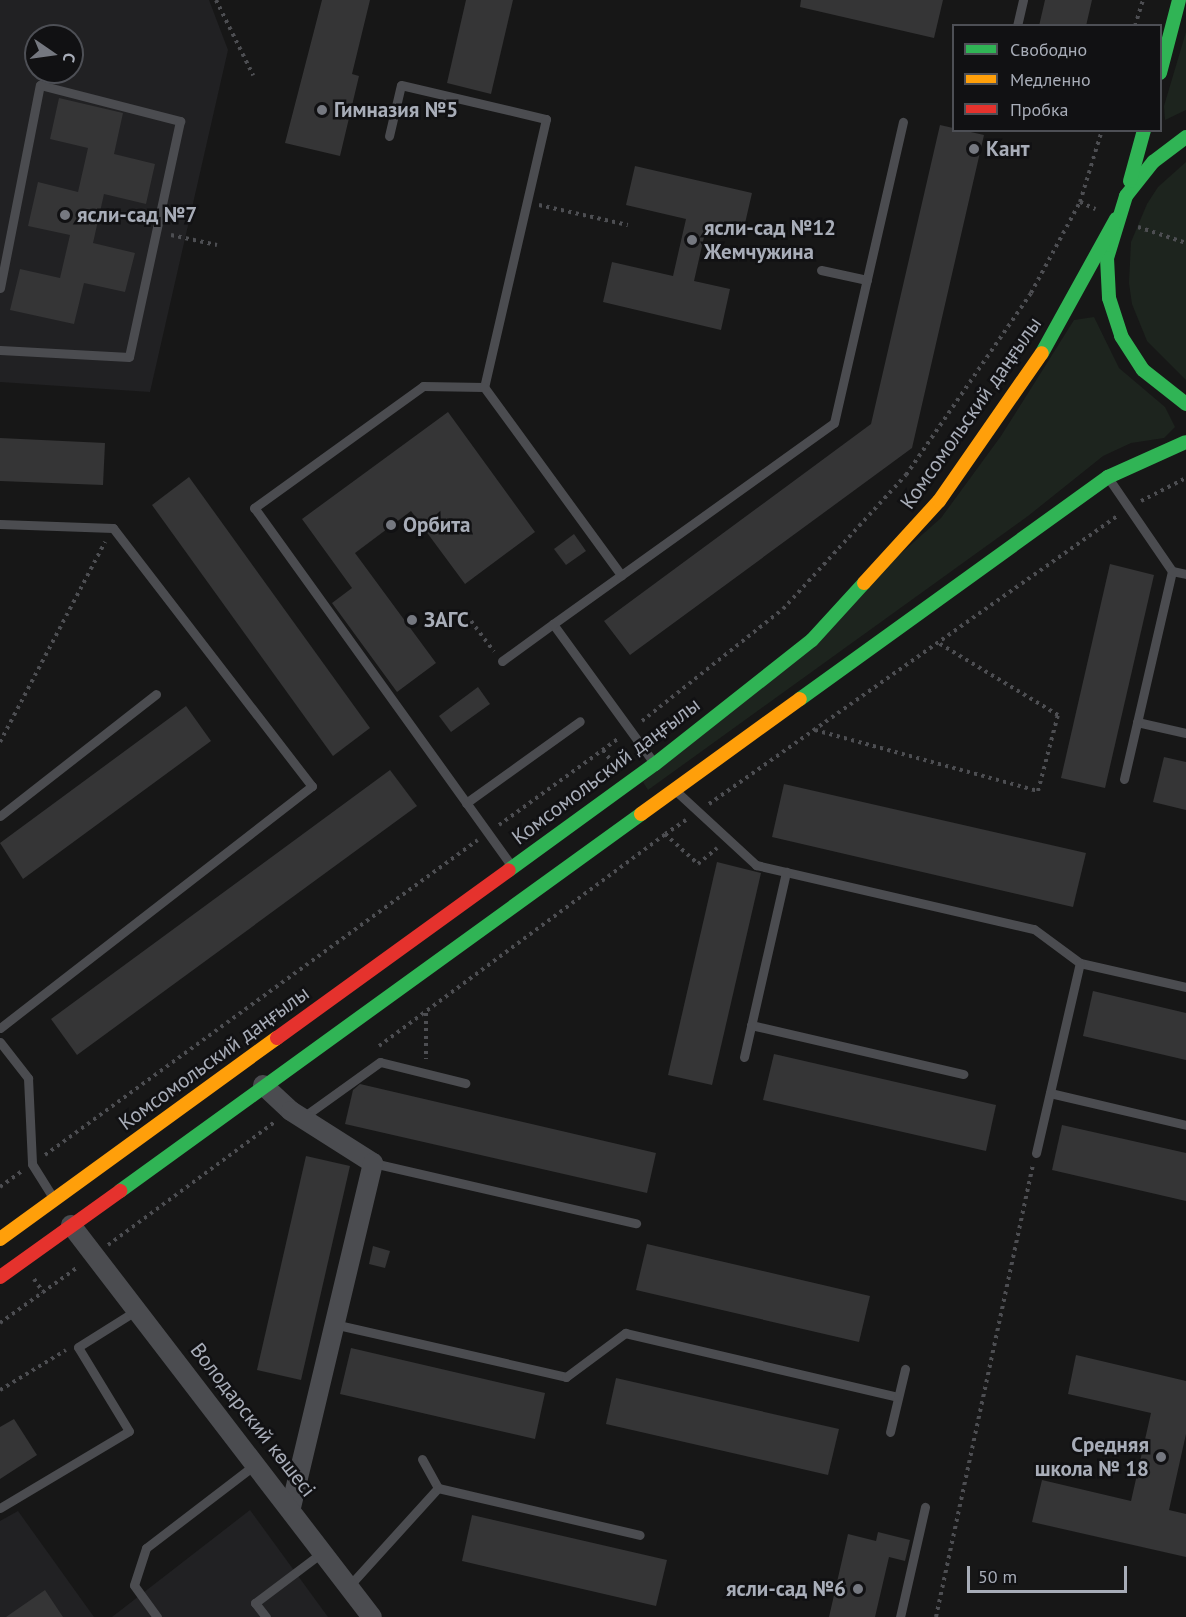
<!DOCTYPE html>
<html>
<head>
<meta charset="utf-8">
<style>
  body { margin:0 }
  #map { position:relative; width:1186px; height:1617px; overflow:hidden; background:#171717; font-family:"PT Sans",sans-serif }
  div>[style] { position:absolute }
  [style*='--x'] { left:calc(var(--x)*1px); top:calc(var(--y)*1px); width:calc(var(--w)*1px); rotate:calc(var(--a)*1deg) }
  .built>* { inset:0; background:#212123 }
  .green>* { inset:0; background:#1d241e }
  .building>* { inset:0; background:#353536 }
  .path>* { height:4px; margin-top:-2px; transform-origin:0; background:repeating-linear-gradient(90deg,#4d4e52 0 3px,transparent 0 7.5px) }
  .lane>* { height:9px; margin:-4.5px; padding:0 4.5px; transform-origin:4.5px; border-radius:4.5px; background:#4b4c50 }
  .street>* { height:20px; margin:-10px; padding:0 10px; transform-origin:10px; border-radius:10px; background:#4b4c50 }
  .fast>* { height:14px; margin:-7px; padding:0 7px; transform-origin:7px; border-radius:7px; background:#30b455 }
  .slow>* { height:14px; margin:-7px; padding:0 7px; transform-origin:7px; border-radius:7px; background:#ff9f0a }
  .jam>* { height:14px; margin:-7px; padding:0 7px; transform-origin:7px; border-radius:7px; background:#e5322d }
  .dots>* { width:16px; height:16px; translate:-50% -50%; box-sizing:border-box; border:3px solid #111113; border-radius:50% }
  span { translate:-50% -50%; white-space:nowrap; text-align:center; line-height:1.15; -webkit-text-stroke:5px #111113; paint-order:stroke }
  .poi-label { font-size:21px; color:#a8adb8; font-weight:700 }
  .left { translate:0 -50%; text-align:left }
  .right { translate:-100% -50%; text-align:right }
  .street-label { font-size:21px; color:#a8adb8 }
  .legend { position:absolute; left:952px; top:24px; width:210px; height:108px; box-sizing:border-box; background:#111113; border:2px solid #4d4f55; margin:0; padding:8px 10px; list-style:none; font-size:18px; color:#a8adb8 }
  .legend li { display:flex; align-items:center; gap:12px; height:30px }
  .legend b { width:30px; border:2px solid #4d4f55 }
  .north { position:absolute; left:24px; top:24px; width:60px; height:60px; box-sizing:border-box; background:#111113; border:2px solid #4d4f55; border-radius:50%; rotate:103deg; font-size:16px; font-weight:700; line-height:24px; text-align:center; color:#a8adb8 }
  .north::after { content:''; display:block; margin:auto; width:21px; height:27px; background:#757880; clip-path:polygon(50% 0,100% 100%,50% 72%,0 100%) }
  .scale { position:absolute; left:967px; top:1566px; width:160px; height:27px; box-sizing:border-box; border:3px solid #a8adb8; border-top:0; padding-left:8px; font-size:18px; line-height:21px; white-space:nowrap; color:#a8adb8; -webkit-text-stroke:4px #111113; paint-order:stroke }
</style>
</head>
<body>
<div id="map">
  <div class="built">
    <i style="clip-path:polygon(evenodd,0 0,209px 0,228px 50px,150px 392px,0 382px,0 0,36px 36px,72px 36px,72px 72px,36px 72px,36px 36px)"></i>
    <i style="clip-path:polygon(250px 1510px,328px 1617px,112px 1617px)"></i>
    <i style="clip-path:polygon(18px 1511px,94px 1617px,0 1617px,0 1521px)"></i>
  </div>
  <div class="green">
    <i style="clip-path:polygon(1186px 32px,1186px 110px,1165px 120px,1164px 106px)"></i>
    <i style="clip-path:polygon(1186px 162px,1186px 380px,1147px 341px,1132px 304px,1129px 283px,1131px 242px,1147px 204px,1158px 187px)"></i>
    <i style="clip-path:polygon(1094px 317px,1119px 368px,1165px 407px,1175px 427px,1164px 438px,1131px 443px,1103px 456px,1028px 516px,648px 790px,643px 782px,941px 518px,1001px 436px,1074px 320px)"></i>
  </div>
  <div class="building">
    <i style="clip-path:polygon(322px 0,370px 0,352px 74px,359px 76px,340px 156px,285px 143px)"></i>
    <i style="clip-path:polygon(466px 0,513px 0,491px 94px,447px 83px)"></i>
    <i style="clip-path:polygon(801px 0,943px 0,934px 38px,800px 7px)"></i>
    <i style="clip-path:polygon(1045px 0,1092px 0,1086px 26px,1039px 26px)"></i>
    <i style="clip-path:polygon(59px 98px,123px 113px,114px 154px,155px 164px,146px 204px,104px 194px,93px 243px,135px 253px,125px 292px,84px 283px,74px 324px,10px 310px,20px 269px,60px 278px,70px 235px,28px 226px,38px 182px,78px 192px,88px 148px,50px 139px)"></i>
    <i style="clip-path:polygon(940px 125px,984px 135px,912px 448px,630px 655px,604px 621px,871px 424px)"></i>
    <i style="clip-path:polygon(635px 166px,752px 193px,743px 232px,707px 224px,694px 281px,730px 289px,721px 330px,603px 302px,612px 262px,673px 276px,686px 219px,626px 205px)"></i>
    <i style="clip-path:polygon(448px 412px,535px 532px,465px 584px,411px 511px,355px 553px,436px 663px,397px 692px,332px 603px,352px 588px,302px 519px)"></i>
    <i style="clip-path:polygon(0 438px,105px 443px,103px 485px,0 481px)"></i>
    <i style="clip-path:polygon(189px 477px,370px 728px,333px 756px,152px 505px)"></i>
    <i style="clip-path:polygon(574px 534px,586px 551px,566px 565px,554px 549px)"></i>
    <i style="clip-path:polygon(1110px 564px,1154px 575px,1105px 788px,1061px 778px)"></i>
    <i style="clip-path:polygon(478px 687px,490px 704px,451px 732px,439px 716px)"></i>
    <i style="clip-path:polygon(186px 706px,211px 741px,23px 879px,0 843px)"></i>
    <i style="clip-path:polygon(1164px 757px,1186px 762px,1186px 810px,1153px 802px)"></i>
    <i style="clip-path:polygon(390px 770px,417px 806px,77px 1055px,51px 1019px)"></i>
    <i style="clip-path:polygon(784px 784px,1086px 853px,1073px 907px,772px 837px)"></i>
    <i style="clip-path:polygon(717px 862px,761px 873px,712px 1085px,668px 1075px)"></i>
    <i style="clip-path:polygon(1093px 991px,1186px 1013px,1186px 1060px,1083px 1036px)"></i>
    <i style="clip-path:polygon(774px 1054px,996px 1105px,986px 1151px,763px 1100px)"></i>
    <i style="clip-path:polygon(360px 1084px,656px 1153px,647px 1193px,345px 1124px,353px 1090px)"></i>
    <i style="clip-path:polygon(1062px 1125px,1186px 1153px,1186px 1201px,1052px 1170px)"></i>
    <i style="clip-path:polygon(306px 1156px,350px 1166px,301px 1380px,257px 1370px)"></i>
    <i style="clip-path:polygon(647px 1244px,870px 1296px,859px 1342px,636px 1290px)"></i>
    <i style="clip-path:polygon(373px 1246px,390px 1251px,385px 1268px,369px 1264px)"></i>
    <i style="clip-path:polygon(351px 1348px,545px 1393px,535px 1439px,340px 1394px)"></i>
    <i style="clip-path:polygon(1076px 1355px,1186px 1381px,1186px 1434px,1169px 1510px,1186px 1514px,1186px 1557px,1032px 1522px,1042px 1480px,1131px 1501px,1151px 1413px,1068px 1394px)"></i>
    <i style="clip-path:polygon(616px 1378px,839px 1429px,828px 1475px,606px 1424px)"></i>
    <i style="clip-path:polygon(14px 1419px,37px 1455px,0 1479px,0 1427px)"></i>
    <i style="clip-path:polygon(472px 1515px,667px 1560px,656px 1606px,462px 1561px)"></i>
    <i style="clip-path:polygon(878px 1532px,910px 1540px,905px 1561px,889px 1557px,875px 1617px,829px 1617px,848px 1534px,876px 1541px)"></i>
    <i style="clip-path:polygon(45px 1590px,63px 1617px,6px 1617px)"></i>
  </div>
  <div class="path">
    <i style="--x:216;--y:0;--w:84;--a:63.7"></i>
    <i style="--x:1135;--y:26;--w:27;--a:-73"></i>
    <i style="--x:1080;--y:202;--w:17;--a:25"></i>
    <i style="--x:539;--y:205;--w:91;--a:12.7"></i>
    <i style="--x:1138;--y:227;--w:51;--a:18.4"></i>
    <i style="--x:171;--y:235;--w:47;--a:12.3"></i>
    <i style="--x:1141;--y:501;--w:51;--a:-27.1"></i>
    <i style="--x:471;--y:621;--w:38;--a:53"></i>
    <i style="--x:642;--y:721;--w:180;--a:-38.5"></i>
    <i style="--x:783;--y:609;--w:182;--a:-47.5"></i>
    <i style="--x:906;--y:475;--w:221;--a:-55.5"></i>
    <i style="--x:1031;--y:293;--w:103;--a:-61.7"></i>
    <i style="--x:1080;--y:202;--w:75;--a:-73"></i>
    <i style="--x:815;--y:730;--w:231;--a:15.3"></i>
    <i style="--x:1038;--y:791;--w:79;--a:-75.3"></i>
    <i style="--x:1058;--y:715;--w:141;--a:-148.9"></i>
    <i style="--x:0;--y:742;--w:226;--a:-62.3"></i>
    <i style="--x:603;--y:750;--w:20;--a:53"></i>
    <i style="--x:709;--y:804;--w:499;--a:-35.2"></i>
    <i style="--x:686;--y:820;--w:25;--a:146"></i>
    <i style="--x:665;--y:834;--w:45;--a:42.3"></i>
    <i style="--x:698;--y:864;--w:25;--a:-40"></i>
    <i style="--x:499;--y:825;--w:148;--a:-35.9"></i>
    <i style="--x:426;--y:1013;--w:46;--a:90"></i>
    <i style="--x:379;--y:1046;--w:356;--a:-36.5"></i>
    <i style="--x:45;--y:1155;--w:535;--a:-36.04"></i>
    <i style="--x:0;--y:1187;--w:27;--a:-36"></i>
    <i style="--x:108;--y:1245;--w:209;--a:-36.4"></i>
    <i style="--x:34;--y:1279;--w:16;--a:55"></i>
    <i style="--x:0;--y:1323;--w:96;--a:-35.7"></i>
    <i style="--x:0;--y:1390;--w:77;--a:-31.2"></i>
    <i style="--x:936;--y:1617;--w:462;--a:-77.9"></i>
  </div>
  <div class="lane">
    <i style="--x:1017;--y:26;--w:27;--a:-77"></i>
    <i style="--x:389;--y:136;--w:52;--a:-76.8"></i>
    <i style="--x:401;--y:85;--w:149;--a:13.2"></i>
    <i style="--x:546;--y:119;--w:275;--a:103"></i>
    <i style="--x:821;--y:270;--w:47;--a:12.3"></i>
    <i style="--x:0;--y:288;--w:207;--a:-78.9"></i>
    <i style="--x:40;--y:85;--w:145;--a:14.4"></i>
    <i style="--x:180;--y:121;--w:241;--a:102.2"></i>
    <i style="--x:129;--y:357;--w:129;--a:-176.9"></i>
    <i style="--x:1109;--y:479;--w:112;--a:55.6"></i>
    <i style="--x:0;--y:524;--w:113;--a:2"></i>
    <i style="--x:113;--y:528;--w:326;--a:52.4"></i>
    <i style="--x:312;--y:786;--w:395;--a:142.2"></i>
    <i style="--x:502;--y:661;--w:63;--a:-36"></i>
    <i style="--x:1137;--y:722;--w:50;--a:12.7"></i>
    <i style="--x:654;--y:763;--w:172;--a:-126"></i>
    <i style="--x:553;--y:624;--w:345;--a:-35.6"></i>
    <i style="--x:834;--y:423;--w:309;--a:-77.1"></i>
    <i style="--x:1124;--y:779;--w:213;--a:-77"></i>
    <i style="--x:1172;--y:571;--w:14;--a:12"></i>
    <i style="--x:677;--y:792;--w:108;--a:42.7"></i>
    <i style="--x:756;--y:865;--w:285;--a:13"></i>
    <i style="--x:1034;--y:929;--w:57;--a:36.5"></i>
    <i style="--x:1080;--y:963;--w:109;--a:12.8"></i>
    <i style="--x:466;--y:803;--w:140;--a:-35.7"></i>
    <i style="--x:0;--y:816;--w:198;--a:-38"></i>
    <i style="--x:511;--y:865;--w:440;--a:-125.7"></i>
    <i style="--x:254;--y:508;--w:208;--a:-35.8"></i>
    <i style="--x:423;--y:386;--w:61;--a:0.9"></i>
    <i style="--x:484;--y:387;--w:233;--a:53.9"></i>
    <i style="--x:751;--y:1025;--w:218;--a:13"></i>
    <i style="--x:0;--y:1042;--w:46;--a:52.1"></i>
    <i style="--x:28;--y:1078;--w:86;--a:87.3"></i>
    <i style="--x:32;--y:1164;--w:40;--a:58"></i>
    <i style="--x:744;--y:1057;--w:190;--a:-77.2"></i>
    <i style="--x:1050;--y:1093;--w:140;--a:13.2"></i>
    <i style="--x:302;--y:1118;--w:96;--a:-35.7"></i>
    <i style="--x:380;--y:1062;--w:88;--a:13.9"></i>
    <i style="--x:1036;--y:1153;--w:195;--a:-77"></i>
    <i style="--x:373;--y:1163;--w:270;--a:12.9"></i>
    <i style="--x:338;--y:1325;--w:234;--a:12.8"></i>
    <i style="--x:566;--y:1377;--w:74;--a:-36.7"></i>
    <i style="--x:625;--y:1333;--w:280;--a:13.2"></i>
    <i style="--x:890;--y:1432;--w:65;--a:-76.6"></i>
    <i style="--x:422;--y:1459;--w:33;--a:61"></i>
    <i style="--x:0;--y:1508;--w:150;--a:-30.8"></i>
    <i style="--x:129;--y:1431;--w:98;--a:-121.3"></i>
    <i style="--x:78;--y:1347;--w:70;--a:-32.1"></i>
    <i style="--x:350;--y:1585;--w:131;--a:-47.8"></i>
    <i style="--x:438;--y:1488;--w:207;--a:13.1"></i>
    <i style="--x:157;--y:1617;--w:39;--a:-126"></i>
    <i style="--x:134;--y:1585;--w:39;--a:-72"></i>
    <i style="--x:146;--y:1548;--w:138;--a:-37.4"></i>
    <i style="--x:266;--y:1617;--w:18;--a:-128"></i>
    <i style="--x:255;--y:1603;--w:86;--a:-37"></i>
    <i style="--x:900;--y:1617;--w:113;--a:-77.2"></i>
  </div>
  <div class="street">
    <i style="--x:263;--y:1085;--w:38;--a:43"></i>
    <i style="--x:291;--y:1111;--w:97;--a:32.4"></i>
    <i style="--x:373;--y:1163;--w:355;--a:103.4"></i>
    <i style="--x:71;--y:1225;--w:494;--a:52.5"></i>
  </div>
  <div class="fast">
    <i style="--x:1160;--y:73;--w:75;--a:-75.4"></i>
    <i style="--x:1186;--y:137;--w:41;--a:142.9"></i>
    <i style="--x:1153;--y:162;--w:43;--a:128.5"></i>
    <i style="--x:1126;--y:196;--w:65;--a:107"></i>
    <i style="--x:1107;--y:258;--w:40;--a:87.1"></i>
    <i style="--x:1109;--y:298;--w:40;--a:72"></i>
    <i style="--x:1121;--y:336;--w:40;--a:57.1"></i>
    <i style="--x:1143;--y:370;--w:55;--a:38.3"></i>
    <i style="--x:1130;--y:181;--w:53;--a:-74.6"></i>
    <i style="--x:1042;--y:353;--w:153;--a:-61.1"></i>
    <i style="--x:800;--y:699;--w:380;--a:-35.8"></i>
    <i style="--x:1108;--y:477;--w:85;--a:-24.2"></i>
    <i style="--x:509;--y:870;--w:180;--a:-36"></i>
    <i style="--x:655;--y:764;--w:200;--a:-38.3"></i>
    <i style="--x:812;--y:640;--w:77;--a:-47.6"></i>
    <i style="--x:120;--y:1191;--w:643;--a:-35.89"></i>
  </div>
  <div class="slow">
    <i style="--x:864;--y:583;--w:111;--a:-47.6"></i>
    <i style="--x:939;--y:501;--w:180;--a:-55.2"></i>
    <i style="--x:641;--y:814;--w:196;--a:-35.9"></i>
    <i style="--x:0;--y:1239;--w:342;--a:-36"></i>
  </div>
  <div class="jam">
    <i style="--x:277;--y:1038;--w:286;--a:-35.9"></i>
    <i style="--x:0;--y:1277;--w:148;--a:-35.6"></i>
  </div>
  <div class="dots">
    <i style="left:322px;top:110px;background:#757880"></i>
    <i style="left:974px;top:149px;background:#757880"></i>
    <i style="left:65px;top:215px;background:#757880"></i>
    <i style="left:692px;top:240px;background:#757880"></i>
    <i style="left:391px;top:525px;background:#757880"></i>
    <i style="left:412px;top:620px;background:#757880"></i>
    <i style="left:1161px;top:1457px;background:#757880"></i>
    <i style="left:858px;top:1589px;background:#757880"></i>
  </div>
  <div class="poi-label">
    <span class="left" style="left:334px;top:110px">Гимназия №5</span>
    <span class="left" style="left:986px;top:149px">Кант</span>
    <span class="left" style="left:77px;top:215px">ясли-сад №7</span>
    <span class="left" style="left:704px;top:240px">ясли-сад №12<br>Жемчужина</span>
    <span class="left" style="left:403px;top:525px">Орбита</span>
    <span class="left" style="left:424px;top:620px">ЗАГС</span>
    <span class="right" style="left:1149px;top:1457px">Средняя<br>школа № 18</span>
    <span class="right" style="left:846px;top:1589px">ясли-сад №6</span>
  </div>
  <div class="street-label">
    <span style="left:971px;top:413px;rotate:-55deg">Комсомольский даңғылы</span>
    <span style="left:606px;top:771px;rotate:-37deg">Комсомольский даңғылы</span>
    <span style="left:214px;top:1058px;rotate:-36deg">Комсомольский даңғылы</span>
    <span style="left:253px;top:1420px;rotate:52deg">Володарский көшесі</span>
  </div>
  <ul class="legend">
  <li><b style="height:8px;background:#30b455"></b>Свободно</li>
  <li><b style="height:8px;background:#ff9f0a"></b>Медленно</li>
  <li><b style="height:8px;background:#e5322d"></b>Пробка</li>
  </ul>
  <div class="north">С</div>
  <div class="scale">50 m</div>
</div>
</body>
</html>
